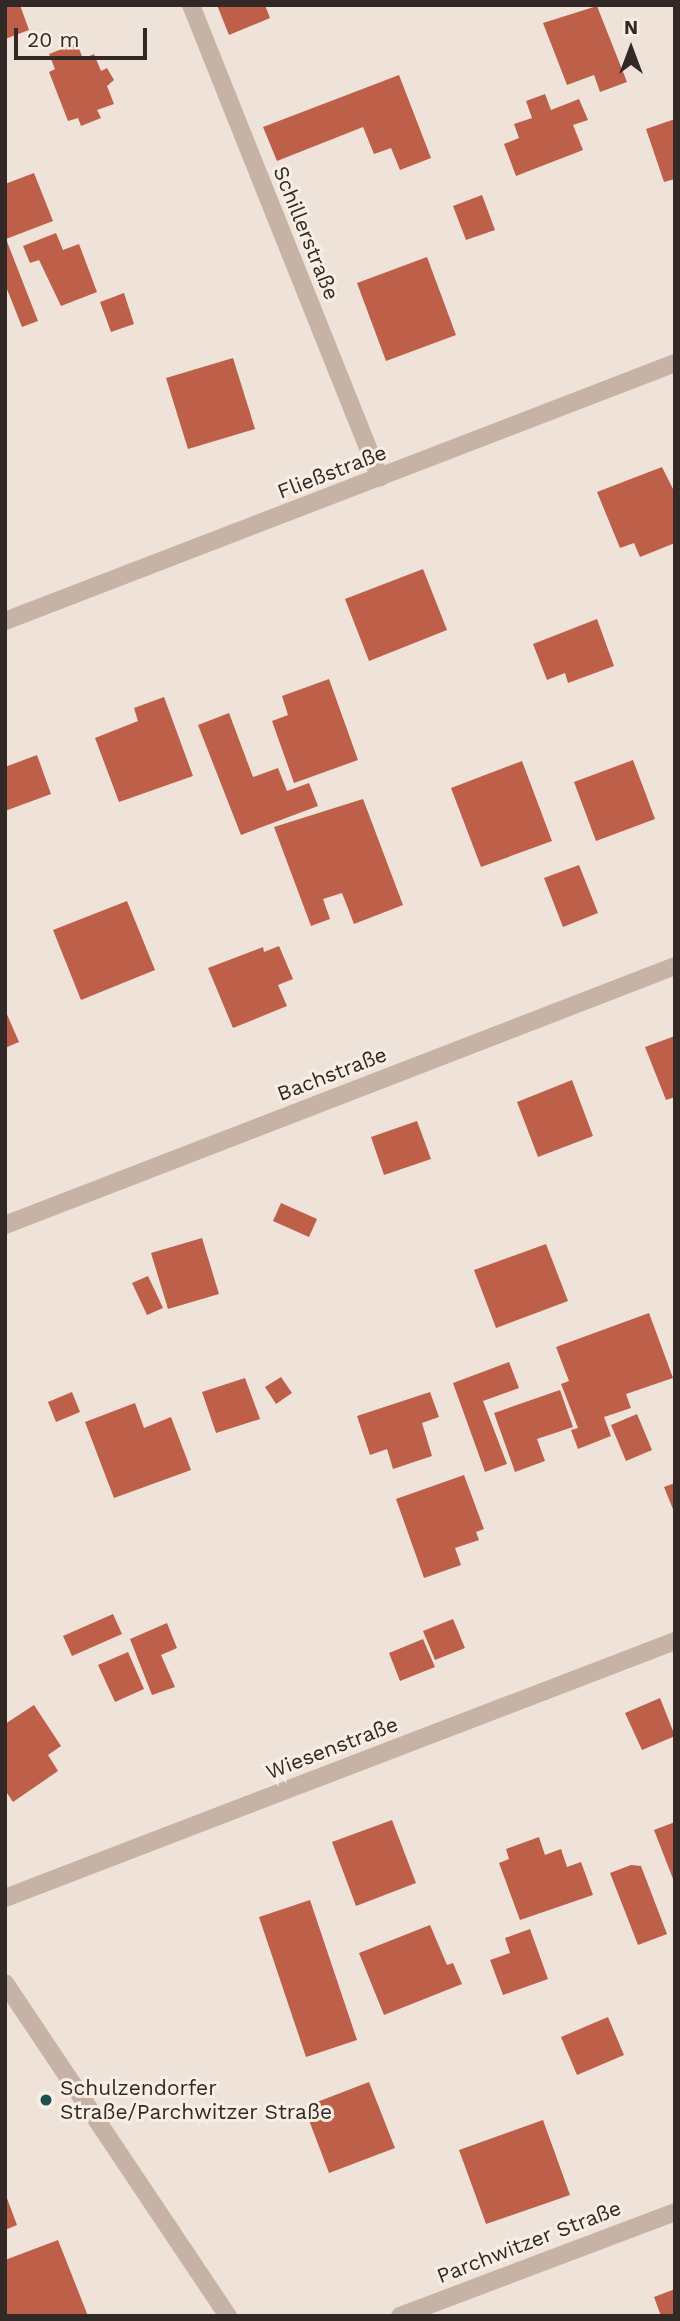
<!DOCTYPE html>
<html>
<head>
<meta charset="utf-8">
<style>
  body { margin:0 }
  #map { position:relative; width:680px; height:2321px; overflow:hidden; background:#efe3d9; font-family:"Work Sans",sans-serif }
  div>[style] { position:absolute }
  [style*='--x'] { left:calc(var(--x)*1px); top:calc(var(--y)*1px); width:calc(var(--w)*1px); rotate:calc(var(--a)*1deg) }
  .building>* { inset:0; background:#bd5f49 }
  .minor>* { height:18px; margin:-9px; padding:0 9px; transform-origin:9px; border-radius:9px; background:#c6b3a6 }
  .dots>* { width:19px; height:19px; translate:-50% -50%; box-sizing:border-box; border:4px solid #f7eee4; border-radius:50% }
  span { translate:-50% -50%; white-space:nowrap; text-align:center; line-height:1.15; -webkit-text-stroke:6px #f7eee4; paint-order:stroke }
  .street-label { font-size:21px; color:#322926 }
  .poi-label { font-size:21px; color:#322926 }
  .left { translate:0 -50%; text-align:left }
  .frame { position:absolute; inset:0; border:7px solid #322926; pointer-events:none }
  .north { position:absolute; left:596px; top:14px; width:70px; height:70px; -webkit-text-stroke:5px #f7eee4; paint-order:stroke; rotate:0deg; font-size:19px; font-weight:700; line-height:28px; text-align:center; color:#322926 }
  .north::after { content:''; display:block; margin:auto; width:24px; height:32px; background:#322926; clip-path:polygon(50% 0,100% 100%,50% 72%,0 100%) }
  .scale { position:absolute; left:14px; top:28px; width:133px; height:32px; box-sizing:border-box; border:4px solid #322926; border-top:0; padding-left:9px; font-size:21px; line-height:24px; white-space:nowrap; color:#322926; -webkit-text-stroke:5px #f7eee4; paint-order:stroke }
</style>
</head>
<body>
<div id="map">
  <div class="building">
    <i style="clip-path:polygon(5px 5px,20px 5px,29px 30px,5px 39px)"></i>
    <i style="clip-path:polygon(217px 5px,265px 5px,270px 18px,229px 35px)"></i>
    <i style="clip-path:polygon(597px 6px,627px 82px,600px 92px,594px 75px,567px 85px,543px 23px)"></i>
    <i style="clip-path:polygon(77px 43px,83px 59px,94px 54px,101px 71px,107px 68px,114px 80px,107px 86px,114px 104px,97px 110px,101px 118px,81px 126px,78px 118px,68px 121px,49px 72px,55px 69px,49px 54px)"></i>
    <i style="clip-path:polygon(399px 75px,431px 158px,400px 170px,391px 148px,374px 154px,363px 127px,277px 161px,263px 127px)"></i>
    <i style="clip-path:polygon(545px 94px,551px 110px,579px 99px,588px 120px,573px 125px,583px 150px,516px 176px,504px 144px,519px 138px,514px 124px,532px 118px,526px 101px)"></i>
    <i style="clip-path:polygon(675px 119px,675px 179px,664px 182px,646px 129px)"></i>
    <i style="clip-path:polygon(34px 173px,53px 221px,6px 239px,38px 321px,22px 327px,5px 284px,5px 184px)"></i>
    <i style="clip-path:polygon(482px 195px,495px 230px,466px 240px,453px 206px)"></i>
    <i style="clip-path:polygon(56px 233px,63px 250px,79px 244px,97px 292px,61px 306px,39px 260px,30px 263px,23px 246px)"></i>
    <i style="clip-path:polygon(427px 257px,456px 335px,386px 361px,357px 283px)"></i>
    <i style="clip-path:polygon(124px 293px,134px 324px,111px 332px,100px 302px)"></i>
    <i style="clip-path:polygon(233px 358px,255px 429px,188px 449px,166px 378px)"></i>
    <i style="clip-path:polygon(662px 467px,675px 493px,675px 543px,640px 557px,634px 543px,620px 548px,597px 492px)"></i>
    <i style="clip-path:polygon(423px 569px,447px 630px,369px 661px,345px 599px)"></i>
    <i style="clip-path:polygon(597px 619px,614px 666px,568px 683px,565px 673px,547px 680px,533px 644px)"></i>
    <i style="clip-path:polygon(329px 679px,358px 760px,294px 783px,272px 721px,288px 715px,282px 696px)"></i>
    <i style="clip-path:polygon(164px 697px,193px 776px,119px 802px,95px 738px,138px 721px,134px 708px)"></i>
    <i style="clip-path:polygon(229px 713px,253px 777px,278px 768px,287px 791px,309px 783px,318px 806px,241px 835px,198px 725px)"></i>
    <i style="clip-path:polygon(37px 755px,51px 794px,5px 811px,5px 767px)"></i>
    <i style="clip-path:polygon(633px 760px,655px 819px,596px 841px,574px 782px)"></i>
    <i style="clip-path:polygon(522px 761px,552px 841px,481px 867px,451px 788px)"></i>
    <i style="clip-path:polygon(363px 799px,403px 905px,354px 924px,342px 893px,323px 899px,330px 919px,311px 926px,274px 827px)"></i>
    <i style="clip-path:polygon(579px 865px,598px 913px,563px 927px,544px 878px)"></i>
    <i style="clip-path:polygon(127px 901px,155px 970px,81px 1000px,53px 930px)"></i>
    <i style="clip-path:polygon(279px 946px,293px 979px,278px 985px,287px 1006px,233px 1028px,208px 968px,263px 947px,264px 952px)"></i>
    <i style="clip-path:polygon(5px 1010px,19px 1042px,5px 1048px)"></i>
    <i style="clip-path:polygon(675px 1036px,675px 1097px,666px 1100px,645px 1047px)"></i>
    <i style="clip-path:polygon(572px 1080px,593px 1136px,538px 1157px,517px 1102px)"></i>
    <i style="clip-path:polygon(417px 1121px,431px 1159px,384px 1175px,371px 1137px)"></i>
    <i style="clip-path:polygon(281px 1203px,317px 1219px,309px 1237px,273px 1221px)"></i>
    <i style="clip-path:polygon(202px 1238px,219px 1294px,168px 1309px,151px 1253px)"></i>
    <i style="clip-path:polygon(546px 1244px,568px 1301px,496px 1328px,474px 1270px)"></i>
    <i style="clip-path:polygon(148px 1276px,163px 1308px,147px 1315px,132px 1283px)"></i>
    <i style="clip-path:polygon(649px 1313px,673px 1378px,626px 1394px,631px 1408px,604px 1417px,611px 1436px,578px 1449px,571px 1430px,578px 1428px,561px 1384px,569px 1381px,556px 1347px)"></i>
    <i style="clip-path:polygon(509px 1362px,519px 1388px,483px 1401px,507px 1464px,485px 1472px,453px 1383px)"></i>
    <i style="clip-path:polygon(281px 1377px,292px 1393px,276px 1404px,265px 1387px)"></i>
    <i style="clip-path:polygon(245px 1378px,260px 1419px,216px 1433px,202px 1392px)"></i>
    <i style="clip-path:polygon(560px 1390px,573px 1427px,537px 1439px,545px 1461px,515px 1472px,494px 1413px)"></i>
    <i style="clip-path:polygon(72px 1392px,80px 1412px,56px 1422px,48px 1402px)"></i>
    <i style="clip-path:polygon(430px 1392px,439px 1417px,422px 1423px,432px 1456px,393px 1469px,387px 1449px,370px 1455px,357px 1416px)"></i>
    <i style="clip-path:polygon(135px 1403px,144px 1428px,171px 1417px,191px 1470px,114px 1498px,85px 1422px)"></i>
    <i style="clip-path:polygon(637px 1414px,652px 1450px,626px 1461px,611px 1425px)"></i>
    <i style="clip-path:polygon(464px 1475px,484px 1529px,476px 1532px,479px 1540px,455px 1548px,461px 1565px,424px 1578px,396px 1499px)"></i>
    <i style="clip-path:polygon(675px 1483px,675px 1514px,664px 1487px)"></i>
    <i style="clip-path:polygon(113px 1614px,122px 1634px,72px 1656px,63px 1636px)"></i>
    <i style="clip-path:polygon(453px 1619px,465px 1648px,435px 1660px,423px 1631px)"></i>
    <i style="clip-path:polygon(167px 1623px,177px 1648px,161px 1655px,175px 1687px,152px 1695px,130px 1639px)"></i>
    <i style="clip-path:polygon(423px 1639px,435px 1667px,400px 1681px,389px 1653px)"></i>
    <i style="clip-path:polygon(128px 1652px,144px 1689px,115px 1702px,98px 1665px)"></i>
    <i style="clip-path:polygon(660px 1698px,675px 1736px,642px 1750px,625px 1713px)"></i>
    <i style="clip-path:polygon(34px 1705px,61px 1746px,48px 1755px,58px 1771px,13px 1802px,5px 1790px,5px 1724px)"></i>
    <i style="clip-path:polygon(392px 1820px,416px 1883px,356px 1906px,332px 1842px)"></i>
    <i style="clip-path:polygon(675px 1822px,675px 1884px,654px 1830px)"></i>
    <i style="clip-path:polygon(539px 1837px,545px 1855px,561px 1849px,567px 1867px,581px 1862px,593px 1895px,520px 1920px,499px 1863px,509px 1859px,506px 1849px)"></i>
    <i style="clip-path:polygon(631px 1865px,641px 1866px,667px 1934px,638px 1945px,610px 1873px)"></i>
    <i style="clip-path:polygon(310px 1900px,357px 2040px,306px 2057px,259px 1917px)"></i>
    <i style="clip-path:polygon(430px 1925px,447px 1965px,453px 1963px,462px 1984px,384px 2015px,359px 1953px)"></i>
    <i style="clip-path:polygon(530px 1929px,548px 1979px,503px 1995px,490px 1960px,510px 1953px,505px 1938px)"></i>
    <i style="clip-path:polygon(608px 2017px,624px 2055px,577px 2075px,561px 2037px)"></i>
    <i style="clip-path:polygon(369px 2082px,395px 2148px,329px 2173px,304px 2107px)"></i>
    <i style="clip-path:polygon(543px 2120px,570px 2195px,486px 2224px,459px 2150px)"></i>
    <i style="clip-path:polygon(5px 2193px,17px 2225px,5px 2230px)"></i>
    <i style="clip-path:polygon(58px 2240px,88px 2316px,5px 2316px,5px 2260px)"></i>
    <i style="clip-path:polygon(675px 2289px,675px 2316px,661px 2316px,654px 2297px)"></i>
  </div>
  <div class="minor">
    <i style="--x:191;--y:5;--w:509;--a:68.22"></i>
    <i style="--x:5;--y:621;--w:718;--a:-21.06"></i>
    <i style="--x:5;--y:1225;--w:718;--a:-21.13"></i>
    <i style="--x:5;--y:1898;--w:718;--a:-20.99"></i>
    <i style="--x:5;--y:1983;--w:401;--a:56.2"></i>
    <i style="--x:400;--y:2316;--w:294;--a:-20.7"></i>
  </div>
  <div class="dots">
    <i style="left:46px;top:2100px;background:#1f5051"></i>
  </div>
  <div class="street-label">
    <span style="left:306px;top:233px;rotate:68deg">Schillerstraße</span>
    <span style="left:332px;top:472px;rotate:-21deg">Fließstraße</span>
    <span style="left:332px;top:1074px;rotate:-21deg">Bachstraße</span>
    <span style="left:332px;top:1748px;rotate:-21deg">Wiesenstraße</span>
    <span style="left:529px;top:2242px;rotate:-21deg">Parchwitzer Straße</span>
  </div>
  <div class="poi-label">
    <span class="left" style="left:60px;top:2100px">Schulzendorfer<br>Straße/Parchwitzer Straße</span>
  </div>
  <div class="frame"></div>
  <div class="north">N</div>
  <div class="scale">20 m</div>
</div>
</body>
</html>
